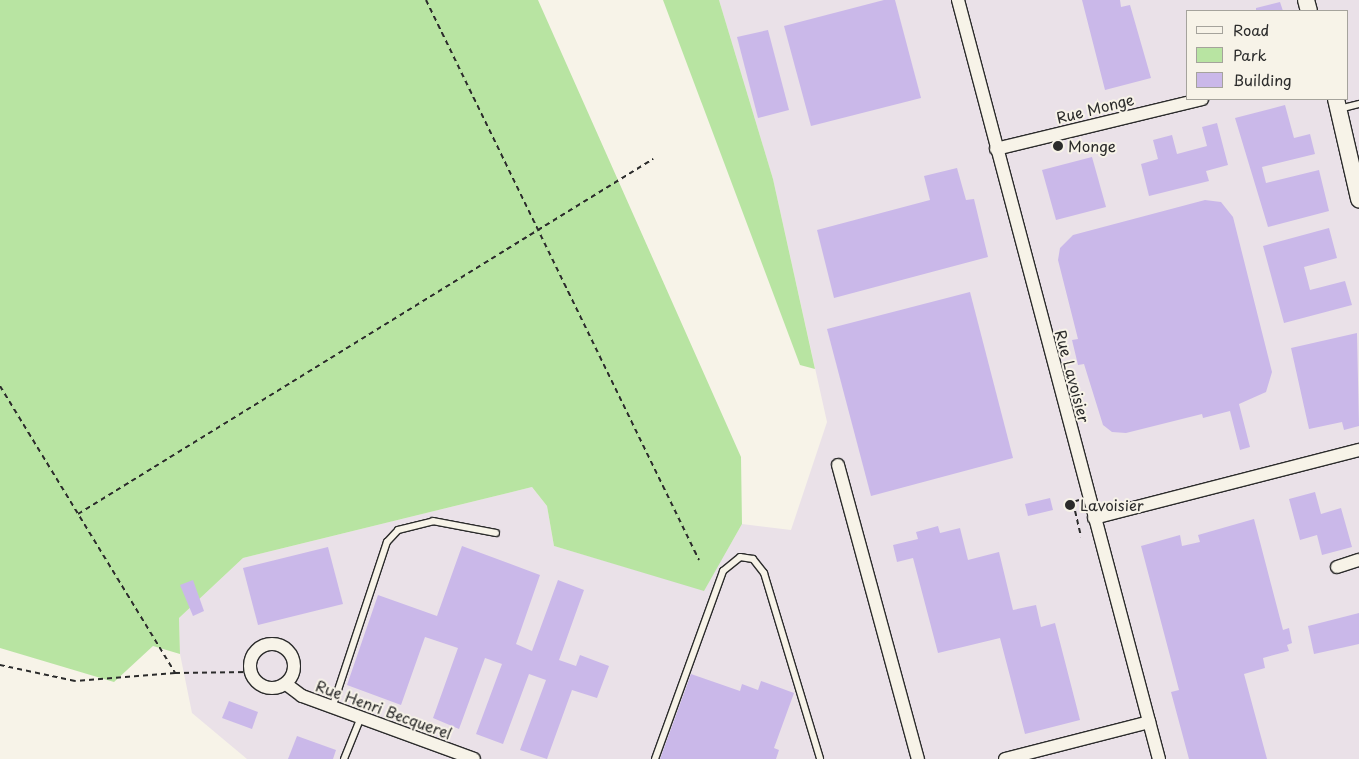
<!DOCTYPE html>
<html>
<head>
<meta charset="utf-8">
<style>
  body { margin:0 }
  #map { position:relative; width:1359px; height:759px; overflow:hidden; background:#f7f3e8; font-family:"Playpen Sans",sans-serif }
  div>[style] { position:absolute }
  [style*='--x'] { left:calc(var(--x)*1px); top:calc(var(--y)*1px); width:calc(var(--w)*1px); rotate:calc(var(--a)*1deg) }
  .built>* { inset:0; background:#eae1e8 }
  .green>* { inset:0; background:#b8e4a2 }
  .building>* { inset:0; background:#cab8e9 }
  .path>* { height:2px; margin-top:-1px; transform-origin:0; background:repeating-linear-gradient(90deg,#2b2b2b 0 5px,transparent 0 9px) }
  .roads { filter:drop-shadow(1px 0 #2b2b2b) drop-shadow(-1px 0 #2b2b2b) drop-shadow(0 1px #2b2b2b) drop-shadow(0 -1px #2b2b2b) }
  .service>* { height:6px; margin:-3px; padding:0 3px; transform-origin:3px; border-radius:3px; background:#f7f3e8 }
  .minor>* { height:12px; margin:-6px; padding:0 6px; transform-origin:6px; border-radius:6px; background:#f7f3e8 }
  .minor>.ring { margin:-6px; padding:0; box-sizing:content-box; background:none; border:12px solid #f7f3e8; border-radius:50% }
  .tertiary>* { height:16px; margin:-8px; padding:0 8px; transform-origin:8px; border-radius:8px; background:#f7f3e8 }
  .dots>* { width:14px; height:14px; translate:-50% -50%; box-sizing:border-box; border:2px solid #f7f3e8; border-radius:50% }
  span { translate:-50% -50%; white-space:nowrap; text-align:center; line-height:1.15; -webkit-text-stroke:4px #f7f3e8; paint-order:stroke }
  .street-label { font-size:15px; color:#2b2b2b }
  .poi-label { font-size:15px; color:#2b2b2b }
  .left { translate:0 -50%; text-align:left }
  .legend { position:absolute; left:1186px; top:10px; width:162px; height:90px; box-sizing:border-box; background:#f7f3e8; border:1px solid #a5a39c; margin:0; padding:6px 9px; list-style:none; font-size:15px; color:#2b2b2b }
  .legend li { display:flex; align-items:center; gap:10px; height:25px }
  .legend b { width:25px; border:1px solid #a5a39c }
</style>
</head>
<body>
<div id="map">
  <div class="built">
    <i style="clip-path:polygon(evenodd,719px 0,1359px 0,1359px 759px,247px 759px,192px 713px,180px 654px,179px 618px,243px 558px,532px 487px,547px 506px,554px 546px,704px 590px,742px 524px,791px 530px,827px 422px,773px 179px,719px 0,1188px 11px,1348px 11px,1348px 99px,1188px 99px,1188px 11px)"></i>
  </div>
  <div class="green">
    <i style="clip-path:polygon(0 0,538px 0,741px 457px,742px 524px,704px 591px,554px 546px,547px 506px,532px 487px,243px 558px,179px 618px,180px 654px,153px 646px,114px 682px,0 648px)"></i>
    <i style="clip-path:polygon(663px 0,719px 0,773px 179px,815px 369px,800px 365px)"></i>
  </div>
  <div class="building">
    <i style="clip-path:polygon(884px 0,895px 0,921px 98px,811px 126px,784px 26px)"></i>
    <i style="clip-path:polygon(1082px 0,1120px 0,1121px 7px,1130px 5px,1151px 78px,1105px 90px)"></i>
    <i style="clip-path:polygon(1280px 2px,1283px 11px,1256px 11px,1256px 8px)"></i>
    <i style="clip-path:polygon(768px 30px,789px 110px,758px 118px,737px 37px)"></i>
    <i style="clip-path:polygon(1285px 105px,1294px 138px,1310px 134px,1315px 154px,1262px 167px,1266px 183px,1319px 170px,1329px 211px,1268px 227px,1235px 118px)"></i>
    <i style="clip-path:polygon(1217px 123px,1228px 165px,1206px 171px,1209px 181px,1149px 196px,1141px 164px,1158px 159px,1153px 140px,1172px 135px,1177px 154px,1207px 146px,1202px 127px)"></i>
    <i style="clip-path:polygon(1092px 157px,1106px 207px,1056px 220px,1042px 170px)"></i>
    <i style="clip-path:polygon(957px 168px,966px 200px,974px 199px,988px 257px,834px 298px,817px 230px,930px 200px,924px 176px)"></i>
    <i style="clip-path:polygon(1205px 200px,1221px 202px,1233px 217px,1272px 372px,1266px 392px,1239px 404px,1250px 447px,1240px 450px,1230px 411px,1203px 418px,1202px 414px,1126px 433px,1112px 432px,1103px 425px,1084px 364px,1078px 365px,1072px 340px,1078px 339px,1058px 260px,1060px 248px,1073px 235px)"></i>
    <i style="clip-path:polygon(1329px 228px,1337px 258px,1304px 267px,1310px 290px,1345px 281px,1352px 305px,1284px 323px,1263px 246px)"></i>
    <i style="clip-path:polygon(970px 292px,1013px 458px,871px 496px,827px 329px)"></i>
    <i style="clip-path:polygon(1357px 333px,1359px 426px,1344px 430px,1342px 422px,1309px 429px,1291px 348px)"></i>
    <i style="clip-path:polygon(1315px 492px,1321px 514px,1341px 508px,1352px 547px,1322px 555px,1317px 535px,1300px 540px,1289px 499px)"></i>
    <i style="clip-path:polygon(1050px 498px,1053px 510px,1028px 516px,1025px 504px)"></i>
    <i style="clip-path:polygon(1254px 519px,1283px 630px,1289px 628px,1292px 643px,1287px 645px,1289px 651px,1263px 658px,1265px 668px,1244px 674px,1267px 759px,1189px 759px,1171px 692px,1179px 690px,1141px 546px,1180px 535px,1182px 546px,1200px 542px,1198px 535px)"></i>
    <i style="clip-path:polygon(938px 526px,940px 533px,960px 528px,968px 560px,999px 552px,1013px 610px,1036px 605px,1041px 627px,1055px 623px,1080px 720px,1025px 734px,1000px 638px,938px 653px,913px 558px,897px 562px,893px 545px,918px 539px,916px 532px)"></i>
    <i style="clip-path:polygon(462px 546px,540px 575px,516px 644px,532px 651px,558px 580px,584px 590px,559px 660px,576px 666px,580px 655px,609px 666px,597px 698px,572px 690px,547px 759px,520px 750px,546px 680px,529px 674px,503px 744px,476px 734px,502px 664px,485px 658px,459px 729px,433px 718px,458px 648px,425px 637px,401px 705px,347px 685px,378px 595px,437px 616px)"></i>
    <i style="clip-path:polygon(328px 547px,343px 604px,258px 625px,243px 568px)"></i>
    <i style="clip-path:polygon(193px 580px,204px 611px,193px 616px,180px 585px)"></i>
    <i style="clip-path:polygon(1359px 613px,1359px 644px,1314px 654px,1308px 626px)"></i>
    <i style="clip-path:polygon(691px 674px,740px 691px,742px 684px,758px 690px,761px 681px,794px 693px,774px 748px,779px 750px,776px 759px,660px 759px)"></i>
    <i style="clip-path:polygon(229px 701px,258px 712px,252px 729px,222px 718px)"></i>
    <i style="clip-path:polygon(297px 736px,336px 750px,333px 759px,288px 759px)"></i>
  </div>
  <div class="path">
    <i style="--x:426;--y:0;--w:623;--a:64.01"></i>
    <i style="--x:0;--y:386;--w:336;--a:58.6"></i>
    <i style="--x:175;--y:673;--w:100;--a:175.4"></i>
    <i style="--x:75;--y:681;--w:77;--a:-168"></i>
    <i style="--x:1079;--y:500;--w:6;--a:162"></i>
    <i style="--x:1073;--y:502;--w:36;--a:77"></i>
    <i style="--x:78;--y:514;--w:676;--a:-31.69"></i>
    <i style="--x:175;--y:673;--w:75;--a:-0.8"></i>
  </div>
  <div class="roads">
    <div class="service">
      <i style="--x:1339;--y:109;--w:21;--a:-14"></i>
      <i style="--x:332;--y:708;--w:175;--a:-71.7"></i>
      <i style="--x:387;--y:542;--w:16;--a:-47"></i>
      <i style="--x:398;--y:530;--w:36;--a:-14"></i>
      <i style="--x:433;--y:521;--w:64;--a:10.8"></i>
      <i style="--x:344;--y:759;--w:45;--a:-68"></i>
      <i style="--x:655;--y:759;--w:200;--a:-70.1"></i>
      <i style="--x:723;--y:571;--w:22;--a:-39"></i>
      <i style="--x:740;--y:557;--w:13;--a:9"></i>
      <i style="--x:753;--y:559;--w:18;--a:52"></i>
      <i style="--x:764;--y:573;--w:194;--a:73.2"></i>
    </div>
    <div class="minor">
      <i style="--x:958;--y:0;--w:785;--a:75.17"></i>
      <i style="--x:996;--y:149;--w:212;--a:-13.6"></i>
      <i style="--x:838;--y:465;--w:305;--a:74.8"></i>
      <i style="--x:1094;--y:518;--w:274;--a:-14.4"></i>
      <i style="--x:1337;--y:567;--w:23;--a:-18"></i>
      <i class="ring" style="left:250px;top:644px;width:32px;height:32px"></i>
      <i style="--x:286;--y:684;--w:20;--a:37"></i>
      <i style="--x:302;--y:696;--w:183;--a:20.1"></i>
      <i style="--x:1005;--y:759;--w:149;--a:-14.4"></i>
    </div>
    <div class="tertiary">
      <i style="--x:1306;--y:0;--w:11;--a:75"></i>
      <i style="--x:1336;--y:99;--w:103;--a:77"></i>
    </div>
  </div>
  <div class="dots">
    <i style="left:1058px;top:146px;background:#2b2b2b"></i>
    <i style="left:1070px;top:505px;background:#2b2b2b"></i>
  </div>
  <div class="street-label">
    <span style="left:1095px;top:108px;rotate:-14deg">Rue Monge</span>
    <span style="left:1073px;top:376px;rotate:75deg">Rue Lavoisier</span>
    <span style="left:384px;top:709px;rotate:20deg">Rue Henri Becquerel</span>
  </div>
  <div class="poi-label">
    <span class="left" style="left:1068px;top:146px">Monge</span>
    <span class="left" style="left:1080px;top:505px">Lavoisier</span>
  </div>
  <ul class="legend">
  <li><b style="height:6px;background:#f7f3e8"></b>Road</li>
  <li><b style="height:14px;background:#b8e4a2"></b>Park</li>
  <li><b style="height:14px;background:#cab8e9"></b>Building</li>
  </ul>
</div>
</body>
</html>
